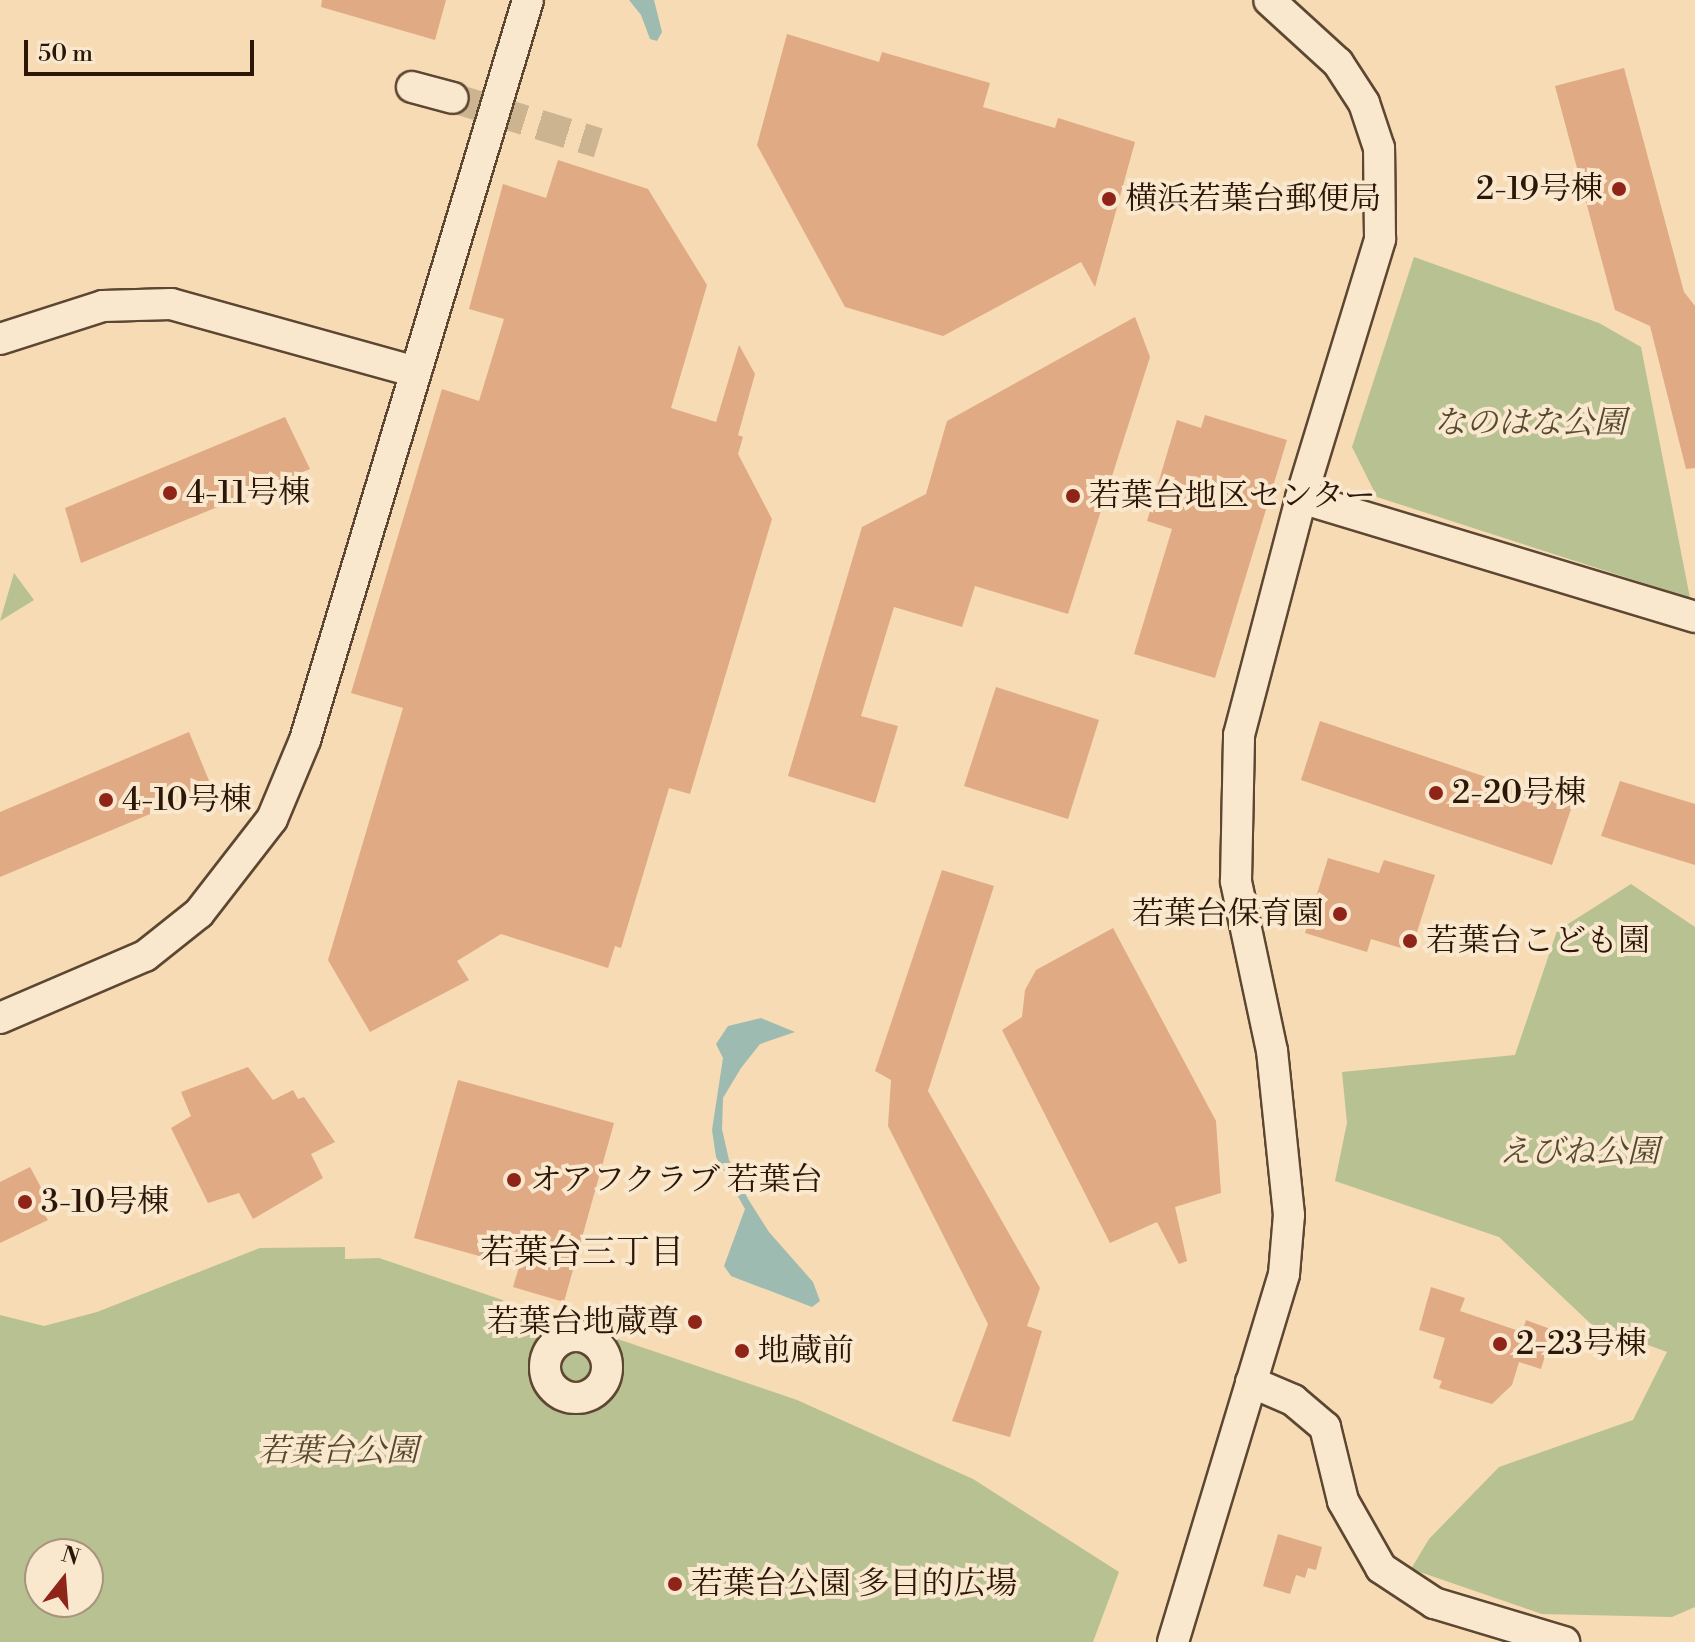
<!DOCTYPE html>
<html>
<head>
<meta charset="utf-8">
<style>
  body { margin:0 }
  #map { position:relative; width:1695px; height:1642px; overflow:hidden; background:#f6dbb4; font-family:"Libre Bodoni","Noto Serif JP",serif }
  div>[style] { position:absolute }
  [style*='--x'] { left:calc(var(--x)*1px); top:calc(var(--y)*1px); width:calc(var(--w)*1px); rotate:calc(var(--a)*1deg) }
  .green>* { inset:0; background:#b7c191 }
  .water>* { inset:0; background:#9dbbb0 }
  .building>* { inset:0; background:#e0aa84 }
  .minor-tunnel>* { height:30px; margin-top:-15px; transform-origin:0; background:repeating-linear-gradient(90deg,#cdb491 0 30px,transparent 0 45px) }
  .roads { filter:drop-shadow(2px 0 #5e4732) drop-shadow(-2px 0 #5e4732) drop-shadow(0 2px #5e4732) drop-shadow(0 -2px #5e4732) }
  .minor>* { height:30px; margin:-15px; padding:0 15px; transform-origin:15px; border-radius:15px; background:#f9e8ce }
  .minor>.ring { margin:-15px; padding:0; box-sizing:content-box; background:none; border:30px solid #f9e8ce; border-radius:50% }
  .dots>* { width:22px; height:22px; translate:-50% -50%; box-sizing:border-box; border:4px solid #f9e8ce; border-radius:50% }
  span { translate:-50% -50%; white-space:nowrap; text-align:center; line-height:1.15; -webkit-text-stroke:8px #f9e8ce; paint-order:stroke }
  .poi-label { font-size:32px; color:#2b1607 }
  .right { translate:-100% -50%; text-align:right }
  .left { translate:0 -50%; text-align:left }
  .park-label { font-size:32px; color:#554930; font-style:italic }
  .neighbourhood-label { font-size:34px; color:#2b1607 }
  .north { position:absolute; left:24px; top:1538px; width:80px; height:80px; box-sizing:border-box; background:#f9e8ce; border:2px solid #a7947e; border-radius:50%; rotate:17deg; font-size:22px; font-weight:700; line-height:32px; text-align:center; color:#2b1607 }
  .north::after { content:''; display:block; margin:auto; width:28px; height:36px; background:#8f2418; clip-path:polygon(50% 0,100% 100%,50% 72%,0 100%) }
  .scale { position:absolute; left:24px; top:40px; width:230px; height:36px; box-sizing:border-box; border:4px solid #2b1607; border-top:0; padding-left:10px; font-size:24px; line-height:28px; white-space:nowrap; color:#2b1607; -webkit-text-stroke:6px #f9e8ce; paint-order:stroke }
</style>
</head>
<body>
<div id="map">
  <div class="green">
    <i style="clip-path:polygon(1414px 257px,1599px 323px,1641px 347px,1690px 598px,1377px 497px,1352px 447px)"></i>
    <i style="clip-path:polygon(14px 573px,34px 600px,0 621px)"></i>
    <i style="clip-path:polygon(1631px 884px,1695px 927px,1695px 1607px,1672px 1617px,1542px 1614px,1411px 1569px,1429px 1539px,1499px 1467px,1633px 1420px,1667px 1352px,1591px 1324px,1499px 1237px,1335px 1181px,1347px 1123px,1342px 1072px,1515px 1055px,1557px 931px)"></i>
    <i style="clip-path:polygon(evenodd,345px 1247px,345px 1259px,379px 1258px,797px 1400px,973px 1479px,1119px 1572px,1093px 1642px,0 1642px,0 1315px,44px 1326px,97px 1312px,260px 1248px,345px 1247px,40px 1554px,88px 1554px,88px 1602px,40px 1602px,40px 1554px)"></i>
  </div>
  <div class="water">
    <i style="clip-path:polygon(629px 0,654px 0,662px 32px,657px 41px,650px 39px,641px 15px)"></i>
    <i style="clip-path:polygon(761px 1018px,795px 1032px,760px 1044px,741px 1068px,723px 1098px,722px 1129px,729px 1160px,748px 1199px,769px 1232px,813px 1282px,820px 1301px,812px 1307px,731px 1276px,724px 1266px,745px 1209px,716px 1157px,712px 1130px,723px 1058px,716px 1044px,728px 1026px)"></i>
  </div>
  <div class="building">
    <i style="clip-path:polygon(322px 0,446px 0,435px 40px,321px 7px)"></i>
    <i style="clip-path:polygon(787px 34px,879px 62px,882px 52px,990px 83px,983px 107px,1055px 128px,1058px 118px,1135px 142px,1095px 287px,1081px 262px,943px 336px,845px 307px,757px 145px)"></i>
    <i style="clip-path:polygon(1624px 68px,1684px 292px,1695px 306px,1695px 468px,1686px 469px,1650px 326px,1615px 310px,1555px 86px)"></i>
    <i style="clip-path:polygon(558px 160px,648px 189px,707px 285px,671px 408px,716px 422px,739px 345px,755px 374px,738px 435px,743px 437px,738px 454px,772px 519px,690px 794px,669px 788px,621px 948px,615px 946px,608px 968px,501px 934px,457px 961px,469px 980px,370px 1032px,328px 960px,403px 708px,351px 693px,442px 389px,479px 401px,504px 319px,469px 309px,503px 184px,546px 198px)"></i>
    <i style="clip-path:polygon(1135px 317px,1150px 357px,1068px 614px,975px 586px,962px 627px,894px 607px,861px 716px,898px 726px,875px 803px,788px 776px,862px 527px,926px 494px,947px 421px)"></i>
    <i style="clip-path:polygon(1205px 415px,1287px 440px,1215px 678px,1134px 654px,1172px 529px,1147px 521px,1177px 420px,1201px 428px)"></i>
    <i style="clip-path:polygon(285px 417px,310px 469px,81px 563px,65px 508px)"></i>
    <i style="clip-path:polygon(996px 687px,1099px 720px,1068px 819px,964px 786px)"></i>
    <i style="clip-path:polygon(1320px 721px,1572px 806px,1552px 865px,1301px 780px)"></i>
    <i style="clip-path:polygon(189px 732px,212px 788px,0 877px,0 812px)"></i>
    <i style="clip-path:polygon(1620px 781px,1695px 804px,1695px 865px,1601px 836px)"></i>
    <i style="clip-path:polygon(1328px 858px,1379px 873px,1384px 860px,1435px 875px,1411px 951px,1371px 939px,1367px 952px,1305px 933px)"></i>
    <i style="clip-path:polygon(942px 870px,994px 886px,928px 1091px,1040px 1288px,1027px 1326px,1042px 1331px,1010px 1437px,952px 1421px,988px 1324px,888px 1126px,891px 1080px,875px 1071px)"></i>
    <i style="clip-path:polygon(1113px 928px,1216px 1121px,1221px 1193px,1175px 1207px,1187px 1261px,1179px 1264px,1157px 1222px,1110px 1243px,1002px 1030px,1022px 1017px,1025px 990px,1036px 970px)"></i>
    <i style="clip-path:polygon(248px 1067px,273px 1100px,293px 1090px,298px 1099px,304px 1097px,335px 1142px,311px 1154px,323px 1178px,253px 1219px,239px 1193px,208px 1203px,171px 1128px,191px 1116px,181px 1092px)"></i>
    <i style="clip-path:polygon(458px 1080px,614px 1123px,564px 1302px,513px 1287px,519px 1267px,414px 1238px)"></i>
    <i style="clip-path:polygon(30px 1167px,51px 1206px,42px 1211px,48px 1220px,0 1243px,0 1182px)"></i>
    <i style="clip-path:polygon(1431px 1287px,1465px 1298px,1460px 1311px,1522px 1332px,1526px 1320px,1553px 1330px,1541px 1369px,1519px 1362px,1512px 1385px,1492px 1404px,1439px 1388px,1442px 1381px,1433px 1378px,1445px 1338px,1419px 1330px)"></i>
    <i style="clip-path:polygon(1278px 1534px,1322px 1547px,1316px 1570px,1308px 1568px,1305px 1578px,1296px 1575px,1290px 1594px,1263px 1586px)"></i>
  </div>
  <div class="minor-tunnel">
    <i style="--x:453;--y:98;--w:152;--a:17.2"></i>
  </div>
  <div class="roads">
    <div class="minor">
      <i style="--x:412;--y:87;--w:42;--a:15"></i>
      <i style="--x:0;--y:339;--w:108;--a:-17.8"></i>
      <i style="--x:103;--y:306;--w:68;--a:-1.7"></i>
      <i style="--x:171;--y:304;--w:254;--a:15.5"></i>
      <i style="--x:1301;--y:498;--w:412;--a:16.8"></i>
      <i style="--x:0;--y:1018;--w:158;--a:-23.2"></i>
      <i style="--x:145;--y:956;--w:69;--a:-38.5"></i>
      <i style="--x:199;--y:913;--w:119;--a:-52.2"></i>
      <i style="--x:272;--y:819;--w:86;--a:-67.3"></i>
      <i style="--x:305;--y:740;--w:773;--a:-73.23"></i>
      <i class="ring" style="left:545px;top:1336px;width:32px;height:32px"></i>
      <i style="--x:1251;--y:1382;--w:46;--a:23.2"></i>
      <i style="--x:1293;--y:1400;--w:42;--a:40.2"></i>
      <i style="--x:1325;--y:1427;--w:76;--a:76.3"></i>
      <i style="--x:1343;--y:1501;--w:77;--a:60.4"></i>
      <i style="--x:1381;--y:1568;--w:64;--a:33.4"></i>
      <i style="--x:1434;--y:1603;--w:136;--a:16.7"></i>
      <i style="--x:1173;--y:1642;--w:384;--a:-73.2"></i>
      <i style="--x:1284;--y:1274;--w:59;--a:-85.2"></i>
      <i style="--x:1289;--y:1215;--w:165;--a:-95.9"></i>
      <i style="--x:1272;--y:1051;--w:174;--a:-102"></i>
      <i style="--x:1236;--y:881;--w:146;--a:-88.8"></i>
      <i style="--x:1239;--y:735;--w:245;--a:-75.3"></i>
      <i style="--x:1301;--y:498;--w:271;--a:-73"></i>
      <i style="--x:1380;--y:239;--w:91;--a:-90.6"></i>
      <i style="--x:1379;--y:148;--w:47;--a:-108.4"></i>
      <i style="--x:1364;--y:103;--w:48;--a:-123"></i>
      <i style="--x:1338;--y:63;--w:93;--a:-137.6"></i>
    </div>
  </div>
  <div class="dots">
    <i style="left:1619px;top:189px;background:#8f2418"></i>
    <i style="left:1109px;top:199px;background:#8f2418"></i>
    <i style="left:170px;top:493px;background:#8f2418"></i>
    <i style="left:1073px;top:496px;background:#8f2418"></i>
    <i style="left:1436px;top:793px;background:#8f2418"></i>
    <i style="left:106px;top:800px;background:#8f2418"></i>
    <i style="left:1340px;top:914px;background:#8f2418"></i>
    <i style="left:1410px;top:941px;background:#8f2418"></i>
    <i style="left:514px;top:1180px;background:#8f2418"></i>
    <i style="left:25px;top:1202px;background:#8f2418"></i>
    <i style="left:695px;top:1322px;background:#8f2418"></i>
    <i style="left:1500px;top:1344px;background:#8f2418"></i>
    <i style="left:742px;top:1351px;background:#8f2418"></i>
    <i style="left:675px;top:1584px;background:#8f2418"></i>
  </div>
  <div class="poi-label">
    <span class="right" style="left:1603px;top:189px">2-19号棟</span>
    <span class="left" style="left:1125px;top:199px">横浜若葉台郵便局</span>
    <span class="left" style="left:186px;top:493px">4-11号棟</span>
    <span class="left" style="left:1089px;top:496px">若葉台地区センター</span>
    <span class="left" style="left:1452px;top:793px">2-20号棟</span>
    <span class="left" style="left:122px;top:800px">4-10号棟</span>
    <span class="right" style="left:1324px;top:914px">若葉台保育園</span>
    <span class="left" style="left:1426px;top:941px">若葉台こども園</span>
    <span class="left" style="left:530px;top:1180px">オアフクラブ 若葉台</span>
    <span class="left" style="left:41px;top:1202px">3-10号棟</span>
    <span class="right" style="left:679px;top:1322px">若葉台地蔵尊</span>
    <span class="left" style="left:1516px;top:1344px">2-23号棟</span>
    <span class="left" style="left:758px;top:1351px">地蔵前</span>
    <span class="left" style="left:691px;top:1584px">若葉台公園 多目的広場</span>
  </div>
  <div class="park-label">
    <span style="left:1530px;top:423px">なのはな公園</span>
    <span style="left:1579px;top:1152px">えびね公園</span>
    <span style="left:338px;top:1451px">若葉台公園</span>
  </div>
  <div class="neighbourhood-label">
    <span style="left:582px;top:1254px">若葉台三丁目</span>
  </div>
  <div class="north">N</div>
  <div class="scale">50 m</div>
</div>
</body>
</html>
